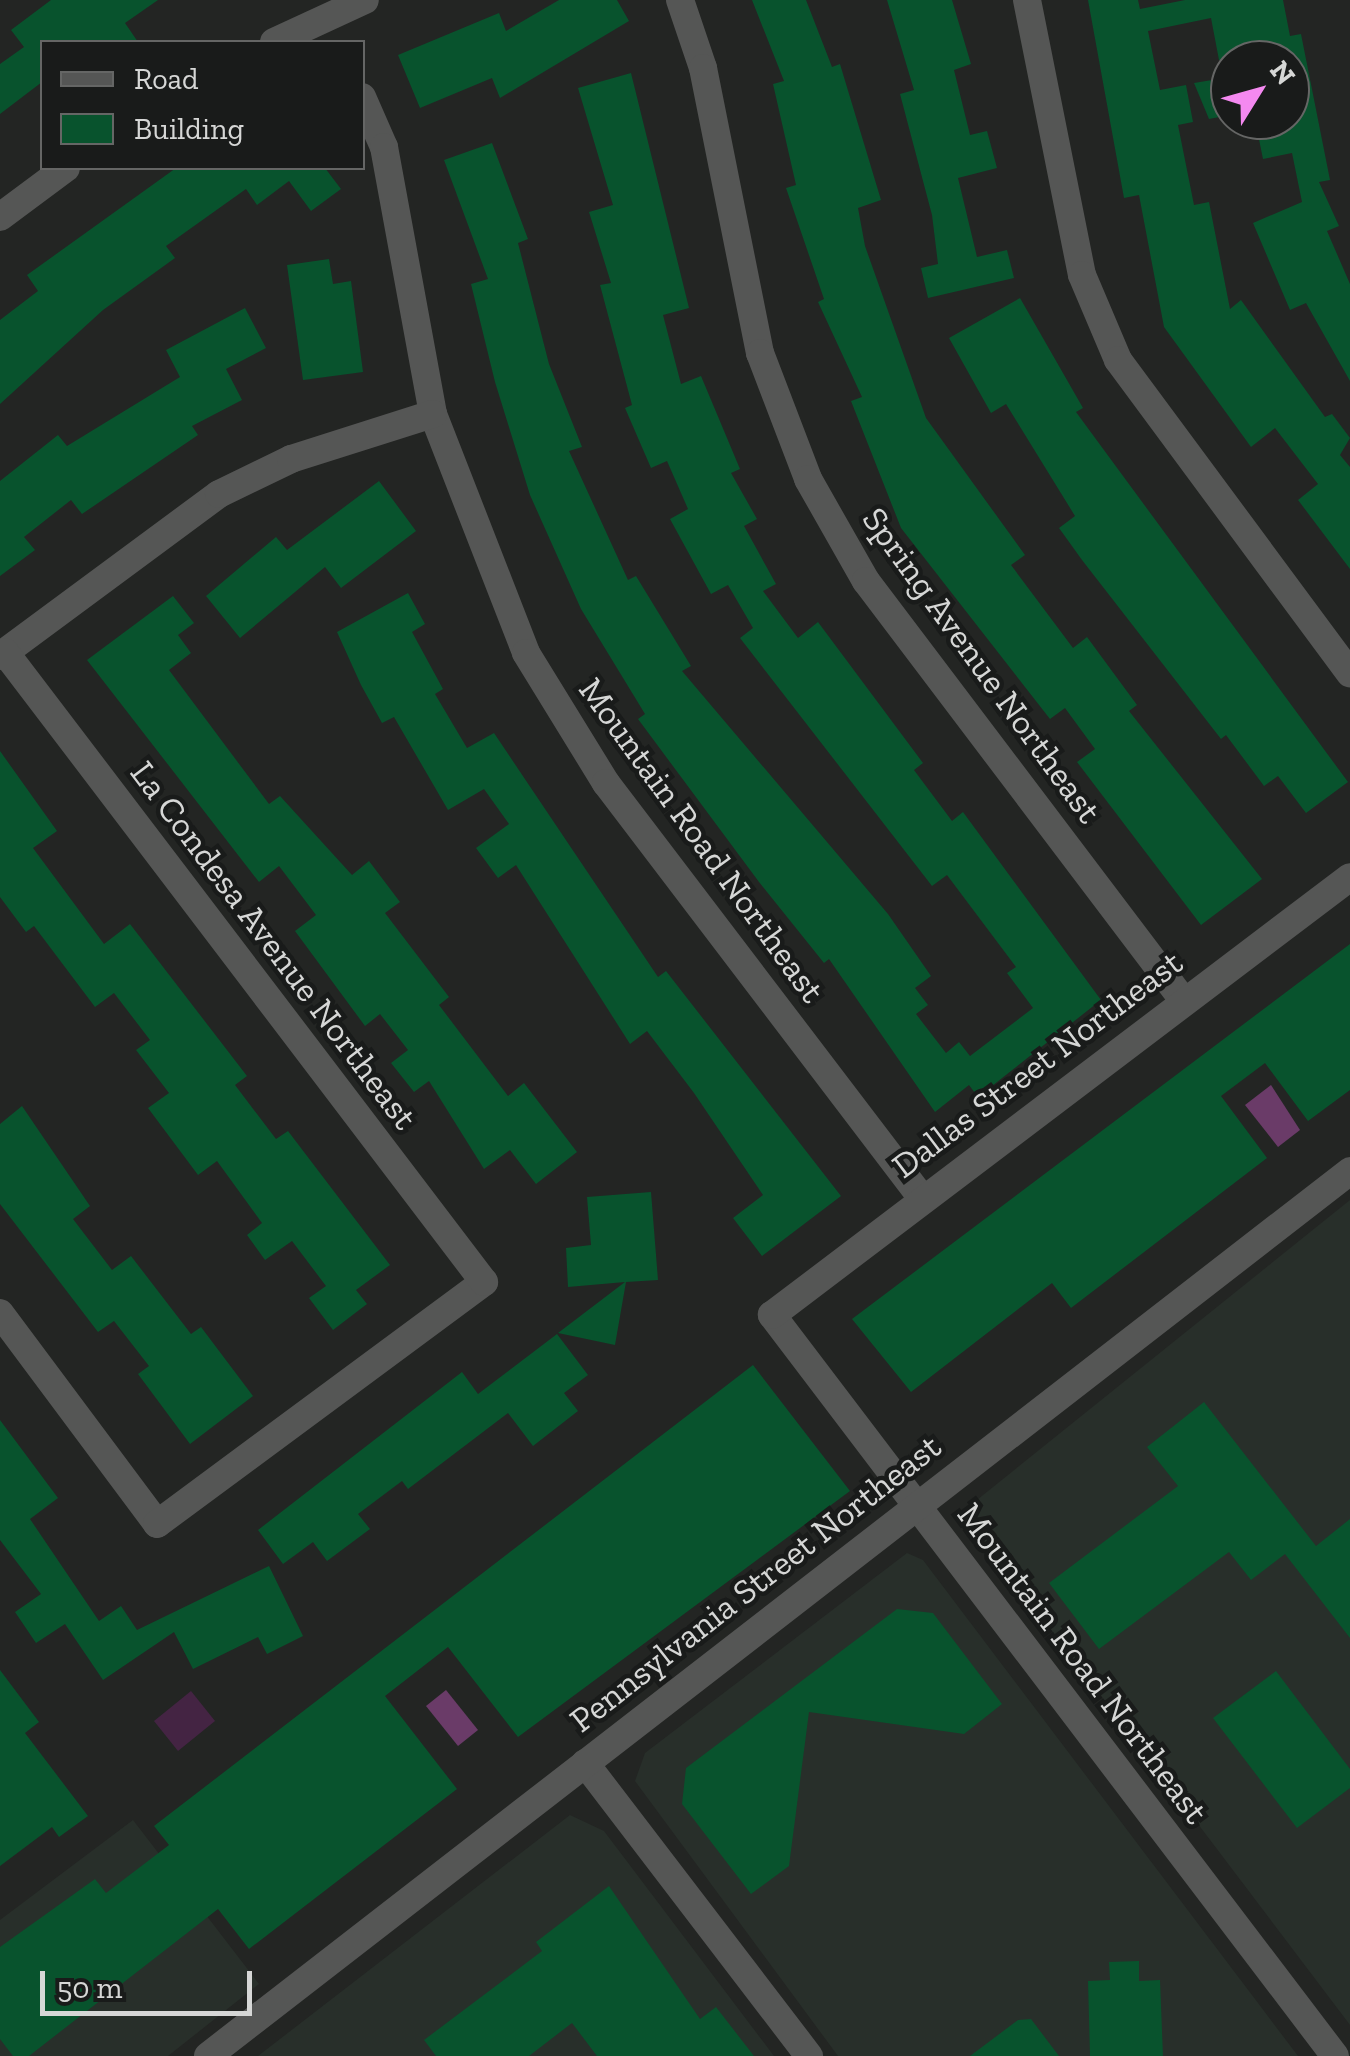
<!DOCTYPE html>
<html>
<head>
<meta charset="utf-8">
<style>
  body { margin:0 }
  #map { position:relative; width:1350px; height:2056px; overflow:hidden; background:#232523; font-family:"Zilla Slab",serif }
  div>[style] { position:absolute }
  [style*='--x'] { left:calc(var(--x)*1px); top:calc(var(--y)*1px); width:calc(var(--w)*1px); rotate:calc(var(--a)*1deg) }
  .built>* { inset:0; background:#282f2a }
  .green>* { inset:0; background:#442443 }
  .water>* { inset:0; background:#6a3b68 }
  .building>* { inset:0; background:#08532d }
  .minor>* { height:28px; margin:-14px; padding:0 14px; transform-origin:14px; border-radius:14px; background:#555655 }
  .tertiary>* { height:28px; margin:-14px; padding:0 14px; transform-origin:14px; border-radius:14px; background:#555655 }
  span { translate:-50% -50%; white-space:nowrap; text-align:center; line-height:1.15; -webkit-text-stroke:9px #191b1a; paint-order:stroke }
  .street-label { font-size:35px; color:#d6d7d6 }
  .legend { position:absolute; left:40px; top:40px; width:325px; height:130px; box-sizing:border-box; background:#191b1a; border:2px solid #656665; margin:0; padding:12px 18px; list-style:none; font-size:30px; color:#d6d7d6 }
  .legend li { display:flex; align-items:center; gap:20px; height:50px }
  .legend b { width:50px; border:2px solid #656665 }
  .north { position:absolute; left:1210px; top:40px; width:100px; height:100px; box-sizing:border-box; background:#191b1a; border:2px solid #656665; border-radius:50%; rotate:53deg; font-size:28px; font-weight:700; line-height:40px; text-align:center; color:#d6d7d6 }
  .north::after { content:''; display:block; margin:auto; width:35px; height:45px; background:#f489f0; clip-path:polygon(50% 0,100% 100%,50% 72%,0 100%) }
  .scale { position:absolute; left:40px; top:1971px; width:212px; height:45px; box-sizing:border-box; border:5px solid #d6d7d6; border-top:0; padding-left:12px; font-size:30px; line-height:35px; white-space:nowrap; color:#d6d7d6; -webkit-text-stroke:8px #191b1a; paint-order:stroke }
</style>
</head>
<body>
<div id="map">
  <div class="built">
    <i style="clip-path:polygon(1350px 1200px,1350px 2025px,962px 1512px)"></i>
    <i style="clip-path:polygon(907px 1553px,923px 1560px,1298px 2056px,838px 2056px,635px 1781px,645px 1753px)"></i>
    <i style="clip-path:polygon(570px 1815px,604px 1831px,774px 2056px,258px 2056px)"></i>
    <i style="clip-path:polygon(133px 1820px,259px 1984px,168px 2056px,0 2056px,0 1920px)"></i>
  </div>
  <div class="green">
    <i style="clip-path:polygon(191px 1691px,215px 1721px,178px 1751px,154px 1721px)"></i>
  </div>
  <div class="water">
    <i style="clip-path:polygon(1271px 1085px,1300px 1130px,1278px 1147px,1245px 1105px)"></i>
    <i style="clip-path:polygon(446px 1690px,478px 1730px,458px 1746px,426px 1706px)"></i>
  </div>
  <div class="building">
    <i style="clip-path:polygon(51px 0,158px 0,125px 23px,138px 42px,42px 42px,42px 82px,0 114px,0 64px,24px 47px,11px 30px)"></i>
    <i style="clip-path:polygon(559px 0,617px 0,629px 21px,500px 98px,492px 78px,420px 108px,398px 55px,499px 13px,506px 31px)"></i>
    <i style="clip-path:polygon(752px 0,806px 0,832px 67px,840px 64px,881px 200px,858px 208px,865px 246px,926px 418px,1025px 555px,1011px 565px,1073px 648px,1087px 637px,1137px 705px,1129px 711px,1262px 879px,1201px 925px,1077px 762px,1095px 749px,1065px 708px,1050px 719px,901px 528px,851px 401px,862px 397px,818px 302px,824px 299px,786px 188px,796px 185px,773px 84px,784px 81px)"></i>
    <i style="clip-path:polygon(887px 0,952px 0,971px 64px,954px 70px,970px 135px,987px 131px,997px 168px,958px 178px,977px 257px,1007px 250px,1014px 278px,928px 298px,921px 268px,938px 264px,932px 215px,900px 94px,914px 90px)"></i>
    <i style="clip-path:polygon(1088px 0,1138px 0,1140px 9px,1185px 0,1283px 0,1290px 36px,1301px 34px,1330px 180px,1319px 182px,1339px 226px,1327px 231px,1350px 284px,1350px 381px,1306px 303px,1290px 310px,1253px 223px,1302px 202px,1292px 153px,1263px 159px,1255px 120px,1290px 120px,1290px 60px,1219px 60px,1211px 18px,1148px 31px,1160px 90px,1186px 85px,1193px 122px,1178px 125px,1194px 205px,1209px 202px,1230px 309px,1241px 300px,1325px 417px,1332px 414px,1350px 438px,1340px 455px,1350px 467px,1350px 569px,1298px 500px,1318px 484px,1275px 428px,1251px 447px,1164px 327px,1139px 195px,1124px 198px)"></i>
    <i style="clip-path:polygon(631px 73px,689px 308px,663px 315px,681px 384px,701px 376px,740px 469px,731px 473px,757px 519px,744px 526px,776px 584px,763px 591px,798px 638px,818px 622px,923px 763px,914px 770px,952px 821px,963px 812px,1101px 1000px,978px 1097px,969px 1085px,935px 1112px,829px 959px,824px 963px,759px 882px,638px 719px,645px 714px,581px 609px,530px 495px,495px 382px,471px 284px,488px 279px,444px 160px,492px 143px,528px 239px,518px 243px,549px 364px,582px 447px,569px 451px,628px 580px,636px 576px,691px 666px,682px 671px,888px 914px,931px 976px,915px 988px,928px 1005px,916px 1014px,946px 1053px,959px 1042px,970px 1056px,1033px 1008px,1007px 973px,1016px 967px,947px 875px,932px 886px,740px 638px,753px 628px,728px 585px,711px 594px,670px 519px,688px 509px,667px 461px,651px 468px,625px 408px,632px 405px,600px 285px,611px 283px,589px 212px,613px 205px,578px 88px)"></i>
    <i style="clip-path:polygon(1230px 77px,1230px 115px,1209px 119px,1194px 83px)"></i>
    <i style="clip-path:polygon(176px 168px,325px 168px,341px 189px,311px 211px,289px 181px,257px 205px,246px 189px,166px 246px,175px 258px,103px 310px,0 404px,0 320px,38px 291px,27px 275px)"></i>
    <i style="clip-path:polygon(329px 259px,333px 284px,351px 281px,363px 372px,303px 380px,287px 265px)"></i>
    <i style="clip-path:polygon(1020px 298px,1083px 408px,1076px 412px,1348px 782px,1306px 813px,1278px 776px,1264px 786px,1226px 735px,1221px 739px,1082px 560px,1059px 528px,1075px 516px,1006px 404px,991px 413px,949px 338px)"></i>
    <i style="clip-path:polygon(245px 308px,266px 348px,226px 369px,242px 400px,192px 426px,198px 435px,82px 514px,71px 500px,24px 537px,35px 550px,0 576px,0 481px,58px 435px,67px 446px,180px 377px,166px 350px)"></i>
    <i style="clip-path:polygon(379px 481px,416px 531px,341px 588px,325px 567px,240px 638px,206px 596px,276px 537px,287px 550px)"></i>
    <i style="clip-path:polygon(408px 593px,425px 624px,412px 632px,443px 689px,435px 694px,467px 748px,494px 733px,658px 977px,666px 971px,841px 1196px,762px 1256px,733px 1218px,763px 1195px,694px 1093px,647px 1031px,630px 1044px,516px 865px,498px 878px,476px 848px,509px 824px,484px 789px,448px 810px,394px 717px,382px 723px,361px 685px,337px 632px)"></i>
    <i style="clip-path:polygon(173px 596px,194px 623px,178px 635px,191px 653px,169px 670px,269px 804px,280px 796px,352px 875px,369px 861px,400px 902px,385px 913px,449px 997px,439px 1005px,508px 1096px,524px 1083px,577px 1152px,536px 1184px,510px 1150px,484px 1169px,429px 1081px,414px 1092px,391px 1063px,408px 1050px,380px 1014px,365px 1026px,295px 931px,316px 915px,279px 866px,259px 882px,87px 660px)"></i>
    <i style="clip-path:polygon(0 751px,57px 831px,33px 848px,104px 944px,130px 924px,247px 1076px,235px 1085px,276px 1139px,288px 1131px,390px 1265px,356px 1290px,367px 1304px,333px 1330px,309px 1298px,326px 1286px,292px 1241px,265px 1260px,247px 1235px,262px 1223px,217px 1161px,198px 1175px,148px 1108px,169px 1093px,136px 1050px,150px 1040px,114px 993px,95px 1007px,34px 926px,26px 932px,0 897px)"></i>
    <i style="clip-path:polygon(1350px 944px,1350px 1090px,1308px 1121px,1265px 1063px,1221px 1096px,1267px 1158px,1071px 1308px,1052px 1283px,911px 1392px,852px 1319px)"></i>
    <i style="clip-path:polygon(22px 1106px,90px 1206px,73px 1219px,112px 1270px,131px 1256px,191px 1334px,201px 1327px,253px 1396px,190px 1444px,138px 1374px,149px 1366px,114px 1321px,98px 1332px,0 1204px,0 1124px)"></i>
    <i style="clip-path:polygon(651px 1192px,658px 1280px,626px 1282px,615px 1345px,558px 1333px,625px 1282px,568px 1287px,566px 1248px,591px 1245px,587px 1197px)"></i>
    <i style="clip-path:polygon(557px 1334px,588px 1375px,564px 1393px,578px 1411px,533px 1446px,508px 1413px,408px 1489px,402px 1481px,358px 1514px,370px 1529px,327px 1561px,313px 1542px,283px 1564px,258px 1530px,462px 1372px,478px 1394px)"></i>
    <i style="clip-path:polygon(753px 1365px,850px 1491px,518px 1737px,448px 1647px,385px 1696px,457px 1789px,249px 1949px,218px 1909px,29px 2056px,13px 2056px,0 2039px,0 1947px,95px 1879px,106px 1893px,169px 1845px,154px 1826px)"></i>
    <i style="clip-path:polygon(1204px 1402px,1316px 1546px,1350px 1519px,1350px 1638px,1285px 1554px,1251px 1580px,1229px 1552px,1099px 1649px,1049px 1583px,1178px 1486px,1147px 1447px)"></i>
    <i style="clip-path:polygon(0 1420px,58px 1498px,30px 1519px,99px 1621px,121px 1606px,137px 1630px,269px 1566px,303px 1636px,267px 1654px,258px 1637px,193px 1669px,174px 1632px,103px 1680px,65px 1624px,36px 1643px,15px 1612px,41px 1594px,0 1540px)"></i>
    <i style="clip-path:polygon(897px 1609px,933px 1613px,1002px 1704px,964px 1734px,809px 1712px,789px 1866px,751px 1894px,682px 1804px,686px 1768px)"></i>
    <i style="clip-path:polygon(0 1670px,39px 1722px,25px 1733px,88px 1816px,59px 1837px,52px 1827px,0 1866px)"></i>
    <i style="clip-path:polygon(1276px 1671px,1350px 1769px,1350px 1788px,1297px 1828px,1213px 1718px)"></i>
    <i style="clip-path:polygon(609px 1886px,700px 2019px,716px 2007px,754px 2056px,597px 2056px,572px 2023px,529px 2056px,436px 2056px,424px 2040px,542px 1951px,536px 1942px)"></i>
    <i style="clip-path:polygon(1139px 1961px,1139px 1981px,1160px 1980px,1163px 2056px,1090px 2056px,1088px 1981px,1110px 1980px,1109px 1962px)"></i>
    <i style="clip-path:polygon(1031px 2019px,1059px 2056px,970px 2056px,1018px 2020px)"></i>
  </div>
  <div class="minor">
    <i style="--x:680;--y:0;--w:72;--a:71.3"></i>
    <i style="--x:703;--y:68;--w:291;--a:78.7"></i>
    <i style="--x:760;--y:353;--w:135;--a:69.1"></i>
    <i style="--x:808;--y:479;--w:117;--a:60.4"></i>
    <i style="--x:866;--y:581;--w:525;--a:52.89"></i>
    <i style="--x:1027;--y:0;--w:280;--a:78.7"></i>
    <i style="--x:1082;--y:275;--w:92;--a:67"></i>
    <i style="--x:1118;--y:360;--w:390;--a:53.5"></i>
    <i style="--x:274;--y:42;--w:100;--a:-24.8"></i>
    <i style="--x:362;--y:97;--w:55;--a:66.3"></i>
    <i style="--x:384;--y:147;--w:271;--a:79.6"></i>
    <i style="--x:433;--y:414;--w:256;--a:68.7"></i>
    <i style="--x:526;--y:653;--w:153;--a:58.4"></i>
    <i style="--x:606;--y:783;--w:520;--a:52.73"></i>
    <i style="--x:0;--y:217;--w:82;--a:-36.6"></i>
    <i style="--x:0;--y:656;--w:272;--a:-36.5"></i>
    <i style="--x:219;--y:494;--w:80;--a:-25.9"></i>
    <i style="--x:291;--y:459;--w:149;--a:-17.6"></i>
    <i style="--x:0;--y:1313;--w:263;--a:53.3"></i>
    <i style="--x:157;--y:1524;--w:407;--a:-36.5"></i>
    <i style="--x:484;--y:1282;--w:791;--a:-127.25"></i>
    <i style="--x:585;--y:1763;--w:369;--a:52.6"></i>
    <i style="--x:1335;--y:2056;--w:931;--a:-127.23"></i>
    <i style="--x:772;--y:1315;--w:725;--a:-37.15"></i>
  </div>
  <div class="tertiary">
    <i style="--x:208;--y:2056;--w:1445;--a:-37.77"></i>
  </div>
  <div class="street-label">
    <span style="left:982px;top:665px;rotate:54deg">Spring Avenue Northeast</span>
    <span style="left:702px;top:840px;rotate:54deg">Mountain Road Northeast</span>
    <span style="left:274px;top:945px;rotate:53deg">La Condesa Avenue Northeast</span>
    <span style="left:1037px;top:1064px;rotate:-37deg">Dallas Street Northeast</span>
    <span style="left:755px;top:1583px;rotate:-38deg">Pennsylvania Street Northeast</span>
    <span style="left:1083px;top:1663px;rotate:53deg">Mountain Road Northeast</span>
  </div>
  <ul class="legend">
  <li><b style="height:12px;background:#555655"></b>Road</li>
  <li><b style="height:28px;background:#08532d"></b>Building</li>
  </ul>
  <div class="north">N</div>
  <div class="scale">50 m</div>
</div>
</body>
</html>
